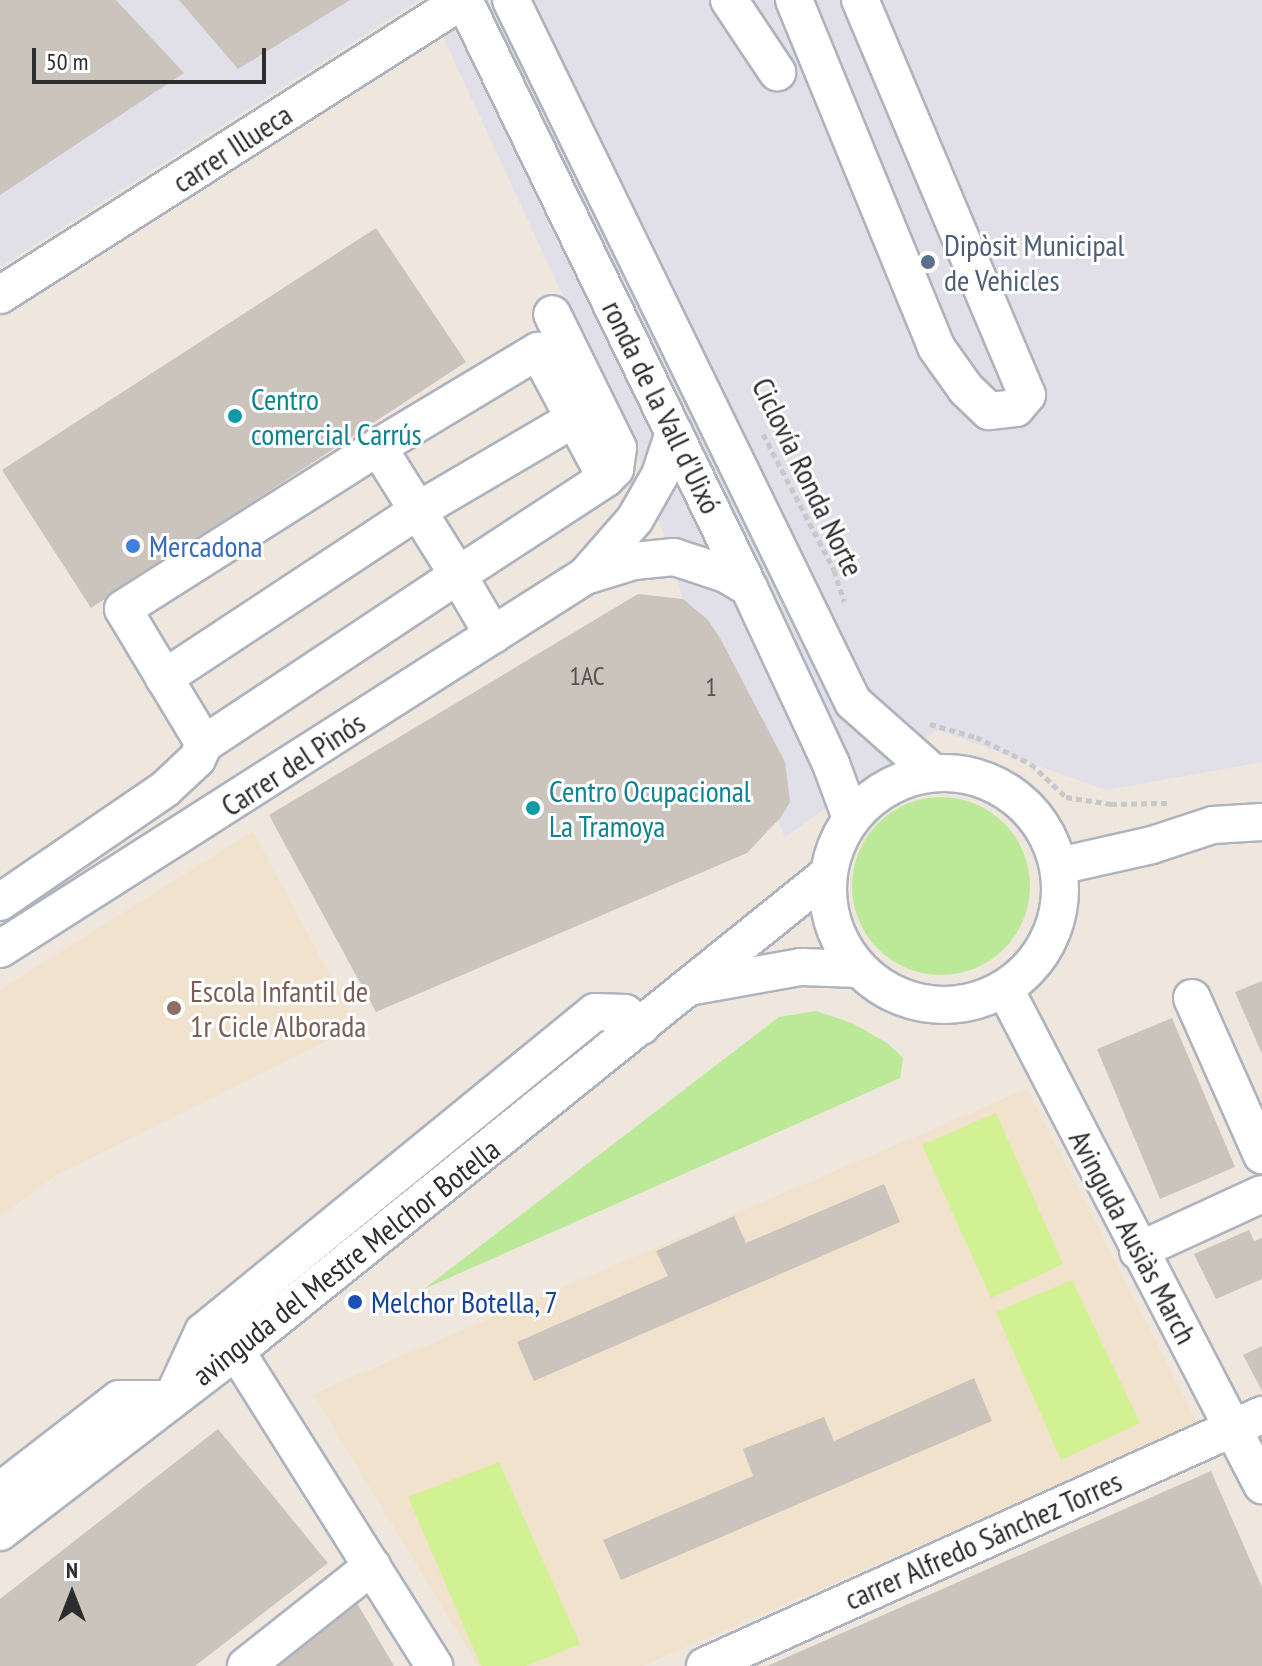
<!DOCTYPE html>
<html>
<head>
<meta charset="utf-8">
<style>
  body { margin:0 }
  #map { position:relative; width:1262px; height:1666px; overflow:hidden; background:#efe6de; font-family:"PT Sans Narrow",sans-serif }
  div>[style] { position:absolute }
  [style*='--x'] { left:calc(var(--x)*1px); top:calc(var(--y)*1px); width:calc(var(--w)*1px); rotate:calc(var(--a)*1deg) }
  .industrial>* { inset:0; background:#e1dfe7 }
  .education>* { inset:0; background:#f1e2cd }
  .green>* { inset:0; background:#bce998 }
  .round { border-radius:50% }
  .pitch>* { inset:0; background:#d2f193 }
  .building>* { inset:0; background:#cbc4bd }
  .path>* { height:5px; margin-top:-2.5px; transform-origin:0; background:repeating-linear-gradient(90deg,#c8c8c8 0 6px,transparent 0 10px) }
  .roads { filter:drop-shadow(2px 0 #aeb3bd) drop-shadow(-2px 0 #aeb3bd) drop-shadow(0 2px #aeb3bd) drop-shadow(0 -2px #aeb3bd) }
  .minor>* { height:36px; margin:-18px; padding:0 18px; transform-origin:18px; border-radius:18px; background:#fff }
  .minor>.ring { margin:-18px; padding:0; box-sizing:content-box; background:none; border:36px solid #fff; border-radius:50% }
  .dots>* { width:22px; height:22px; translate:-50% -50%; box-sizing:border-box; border:4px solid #fff; border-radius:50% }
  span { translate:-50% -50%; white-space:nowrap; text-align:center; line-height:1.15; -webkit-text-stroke:6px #fff; paint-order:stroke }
  .number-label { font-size:26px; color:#545351 }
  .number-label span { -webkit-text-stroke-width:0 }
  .street-label { font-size:30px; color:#2d2d2d }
  .service-label { font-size:30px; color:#4e5e75 }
  .left { translate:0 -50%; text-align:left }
  .culture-label { font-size:30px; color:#0d838f }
  .shop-label { font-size:30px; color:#366cbe }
  .education-label { font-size:30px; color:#785e54 }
  .transit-label { font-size:30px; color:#164399 }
  .north { position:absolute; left:32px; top:1554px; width:80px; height:80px; -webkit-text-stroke:6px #fff; paint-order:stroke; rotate:0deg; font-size:22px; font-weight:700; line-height:32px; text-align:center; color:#2d2d2d }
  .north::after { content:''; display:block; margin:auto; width:28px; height:36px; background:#2d2d2d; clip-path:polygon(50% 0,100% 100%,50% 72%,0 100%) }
  .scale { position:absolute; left:32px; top:48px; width:234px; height:36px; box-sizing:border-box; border:4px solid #2d2d2d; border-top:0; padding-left:10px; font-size:24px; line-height:28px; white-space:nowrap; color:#2d2d2d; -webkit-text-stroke:6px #fff; paint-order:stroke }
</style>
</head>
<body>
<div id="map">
  <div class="industrial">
    <i style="clip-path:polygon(0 0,419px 0,0 267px)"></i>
    <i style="clip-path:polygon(426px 0,1262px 0,1262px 762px,1106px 790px,937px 730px,785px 837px,683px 599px,645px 473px)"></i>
  </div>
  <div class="education">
    <i style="clip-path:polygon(253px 831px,357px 1026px,58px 1174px,0 1217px,0 990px)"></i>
    <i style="clip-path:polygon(1027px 1089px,1198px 1424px,643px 1666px,478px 1666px,313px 1394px)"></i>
  </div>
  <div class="green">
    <i class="round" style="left:852px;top:797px;width:178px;height:178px"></i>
    <i style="clip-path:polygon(816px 1011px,852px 1023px,887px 1043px,903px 1058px,900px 1078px,424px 1289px,779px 1017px)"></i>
  </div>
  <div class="pitch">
    <i style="clip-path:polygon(996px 1113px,1063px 1264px,991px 1298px,922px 1145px)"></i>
    <i style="clip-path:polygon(1072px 1280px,1140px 1423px,1061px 1460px,996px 1312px)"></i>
    <i style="clip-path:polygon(499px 1462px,580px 1644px,526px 1666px,481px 1666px,408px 1497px)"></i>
  </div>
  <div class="building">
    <i style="clip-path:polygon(0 0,116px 0,184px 73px,0 195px)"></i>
    <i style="clip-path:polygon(179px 0,350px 0,238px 69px)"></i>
    <i style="clip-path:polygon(376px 228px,466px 362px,91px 608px,2px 470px)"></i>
    <i style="clip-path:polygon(638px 594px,683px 599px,708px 620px,720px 638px,785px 762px,790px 802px,781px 817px,747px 853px,376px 1012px,269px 815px)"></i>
    <i style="clip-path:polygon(1262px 981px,1262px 1054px,1235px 992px)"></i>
    <i style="clip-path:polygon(1172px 1018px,1235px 1167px,1160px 1199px,1097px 1049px)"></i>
    <i style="clip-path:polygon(884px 1184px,900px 1222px,534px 1381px,517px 1342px,668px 1276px,656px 1251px,734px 1216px,746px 1243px)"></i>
    <i style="clip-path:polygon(1249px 1230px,1254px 1241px,1262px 1238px,1262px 1279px,1216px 1299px,1194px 1254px)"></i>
    <i style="clip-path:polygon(1262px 1346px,1262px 1391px,1243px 1355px)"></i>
    <i style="clip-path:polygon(974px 1378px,992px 1421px,621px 1580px,603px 1540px,753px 1476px,743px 1449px,824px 1417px,834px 1441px)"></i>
    <i style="clip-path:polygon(218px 1429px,328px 1563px,195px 1666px,0 1666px,0 1599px)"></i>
    <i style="clip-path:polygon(1211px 1471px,1262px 1587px,1262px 1666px,767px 1666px)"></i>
    <i style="clip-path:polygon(357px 1603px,394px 1666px,275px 1666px)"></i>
  </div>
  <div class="path">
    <i style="--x:763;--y:434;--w:153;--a:62.4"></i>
    <i style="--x:834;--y:570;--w:33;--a:72"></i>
    <i style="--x:930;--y:724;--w:48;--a:15.8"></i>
    <i style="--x:976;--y:737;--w:61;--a:26.1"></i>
    <i style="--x:1031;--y:764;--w:48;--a:43.3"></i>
    <i style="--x:1066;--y:797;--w:46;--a:8.8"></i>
    <i style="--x:1111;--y:804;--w:56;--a:-1"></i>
  </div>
  <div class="roads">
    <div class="minor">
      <i style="--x:464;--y:0;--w:653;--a:64.14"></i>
      <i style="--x:749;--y:588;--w:194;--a:65"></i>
      <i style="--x:831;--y:764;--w:58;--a:69.7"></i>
      <i style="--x:511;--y:0;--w:781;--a:64.03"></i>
      <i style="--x:853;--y:702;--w:107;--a:41.6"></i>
      <i style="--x:729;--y:0;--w:87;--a:56.3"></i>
      <i style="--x:794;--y:0;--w:375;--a:67.7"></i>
      <i style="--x:936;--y:347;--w:52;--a:54.5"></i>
      <i style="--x:966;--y:389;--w:32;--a:44"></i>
      <i style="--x:989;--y:411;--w:27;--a:-6"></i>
      <i style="--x:1016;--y:408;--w:17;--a:-50"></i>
      <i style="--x:1027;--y:395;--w:429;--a:-112.9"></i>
      <i style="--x:0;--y:295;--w:549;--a:-32.5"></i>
      <i style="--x:378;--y:447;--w:187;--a:-31"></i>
      <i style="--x:538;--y:351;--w:144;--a:61.8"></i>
      <i style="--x:586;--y:575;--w:74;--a:-48.8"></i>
      <i style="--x:635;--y:519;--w:51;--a:-60.4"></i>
      <i style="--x:660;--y:475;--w:45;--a:-72"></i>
      <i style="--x:493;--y:635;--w:69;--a:-120.3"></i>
      <i style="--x:458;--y:575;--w:151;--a:-122"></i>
      <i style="--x:378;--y:447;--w:302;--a:147.6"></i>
      <i style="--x:123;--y:609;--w:157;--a:59"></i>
      <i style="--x:204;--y:744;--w:305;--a:-33.6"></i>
      <i style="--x:458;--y:575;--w:177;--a:-33.2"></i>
      <i style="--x:606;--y:478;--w:13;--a:-45"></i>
      <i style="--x:615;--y:469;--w:21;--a:-82"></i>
      <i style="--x:618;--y:448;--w:149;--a:-116.2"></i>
      <i style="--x:164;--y:678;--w:303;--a:-33.4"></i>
      <i style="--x:417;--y:511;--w:182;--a:-30.4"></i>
      <i class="ring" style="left:828px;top:773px;width:196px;height:196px"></i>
      <i style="--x:1059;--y:866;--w:95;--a:-12.7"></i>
      <i style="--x:1152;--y:845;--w:64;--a:-18.2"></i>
      <i style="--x:1213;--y:825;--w:49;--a:-3.5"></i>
      <i style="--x:0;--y:902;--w:200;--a:-34.4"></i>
      <i style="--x:165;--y:789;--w:44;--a:-43.2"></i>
      <i style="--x:197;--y:759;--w:17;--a:-65"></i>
      <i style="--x:0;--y:949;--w:694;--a:-32.52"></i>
      <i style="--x:585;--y:576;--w:51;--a:-17"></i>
      <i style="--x:634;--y:561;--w:40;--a:-5.7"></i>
      <i style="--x:674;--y:557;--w:55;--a:18.1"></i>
      <i style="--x:726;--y:574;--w:27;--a:31"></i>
      <i style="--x:694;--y:986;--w:109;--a:-10.1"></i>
      <i style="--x:801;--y:967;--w:58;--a:2"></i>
      <i style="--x:1005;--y:989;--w:559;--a:62.61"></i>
      <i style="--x:1192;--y:998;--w:172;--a:66"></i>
      <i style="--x:1138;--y:1251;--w:136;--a:-24.7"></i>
      <i style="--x:236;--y:1351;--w:372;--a:57.8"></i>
      <i style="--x:0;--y:1491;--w:150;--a:-37.7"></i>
      <i style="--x:119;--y:1399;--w:53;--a:0"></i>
      <i style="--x:172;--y:1399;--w:74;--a:-65.2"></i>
      <i style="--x:203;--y:1332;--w:506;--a:-39.23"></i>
      <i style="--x:595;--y:1012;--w:30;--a:2"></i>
      <i style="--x:625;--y:1013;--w:21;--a:39"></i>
      <i style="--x:0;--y:1532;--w:297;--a:-37.5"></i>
      <i style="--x:236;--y:1351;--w:759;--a:-38.85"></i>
      <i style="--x:246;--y:1666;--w:161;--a:-38.4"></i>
      <i style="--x:705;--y:1666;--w:611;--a:-24.26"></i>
    </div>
  </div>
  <div class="dots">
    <i style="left:928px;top:262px;background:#5c6f8a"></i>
    <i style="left:235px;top:416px;background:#0f9aa8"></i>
    <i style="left:133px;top:546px;background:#3f7fe0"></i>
    <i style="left:533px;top:808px;background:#0f9aa8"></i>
    <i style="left:174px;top:1008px;background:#8d6e63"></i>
    <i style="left:355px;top:1302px;background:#1a4fb4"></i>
  </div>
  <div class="number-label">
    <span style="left:587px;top:676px">1AC</span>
    <span style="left:711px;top:687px">1</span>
  </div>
  <div class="street-label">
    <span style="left:232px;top:148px;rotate:-33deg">carrer Illueca</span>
    <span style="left:662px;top:407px;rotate:64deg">ronda de la Vall d'Uixó</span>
    <span style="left:808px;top:477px;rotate:64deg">Ciclovía Ronda Norte</span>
    <span style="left:293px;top:764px;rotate:-33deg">Carrer del Pinós</span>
    <span style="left:1133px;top:1237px;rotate:62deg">Avinguda Ausiàs March</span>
    <span style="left:346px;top:1262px;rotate:-38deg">avinguda del Mestre Melchor Botella</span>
    <span style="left:983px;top:1540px;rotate:-24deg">carrer Alfredo Sánchez Torres</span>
  </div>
  <div class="service-label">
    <span class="left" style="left:944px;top:262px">Dipòsit Municipal<br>de Vehicles</span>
  </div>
  <div class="culture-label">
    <span class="left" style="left:251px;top:416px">Centro<br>comercial Carrús</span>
    <span class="left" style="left:549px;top:808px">Centro Ocupacional<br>La Tramoya</span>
  </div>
  <div class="shop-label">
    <span class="left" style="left:149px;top:546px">Mercadona</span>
  </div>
  <div class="education-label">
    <span class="left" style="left:190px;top:1008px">Escola Infantil de<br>1r Cicle Alborada</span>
  </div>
  <div class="transit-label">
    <span class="left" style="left:371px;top:1302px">Melchor Botella, 7</span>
  </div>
  <div class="north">N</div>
  <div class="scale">50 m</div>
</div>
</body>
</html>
